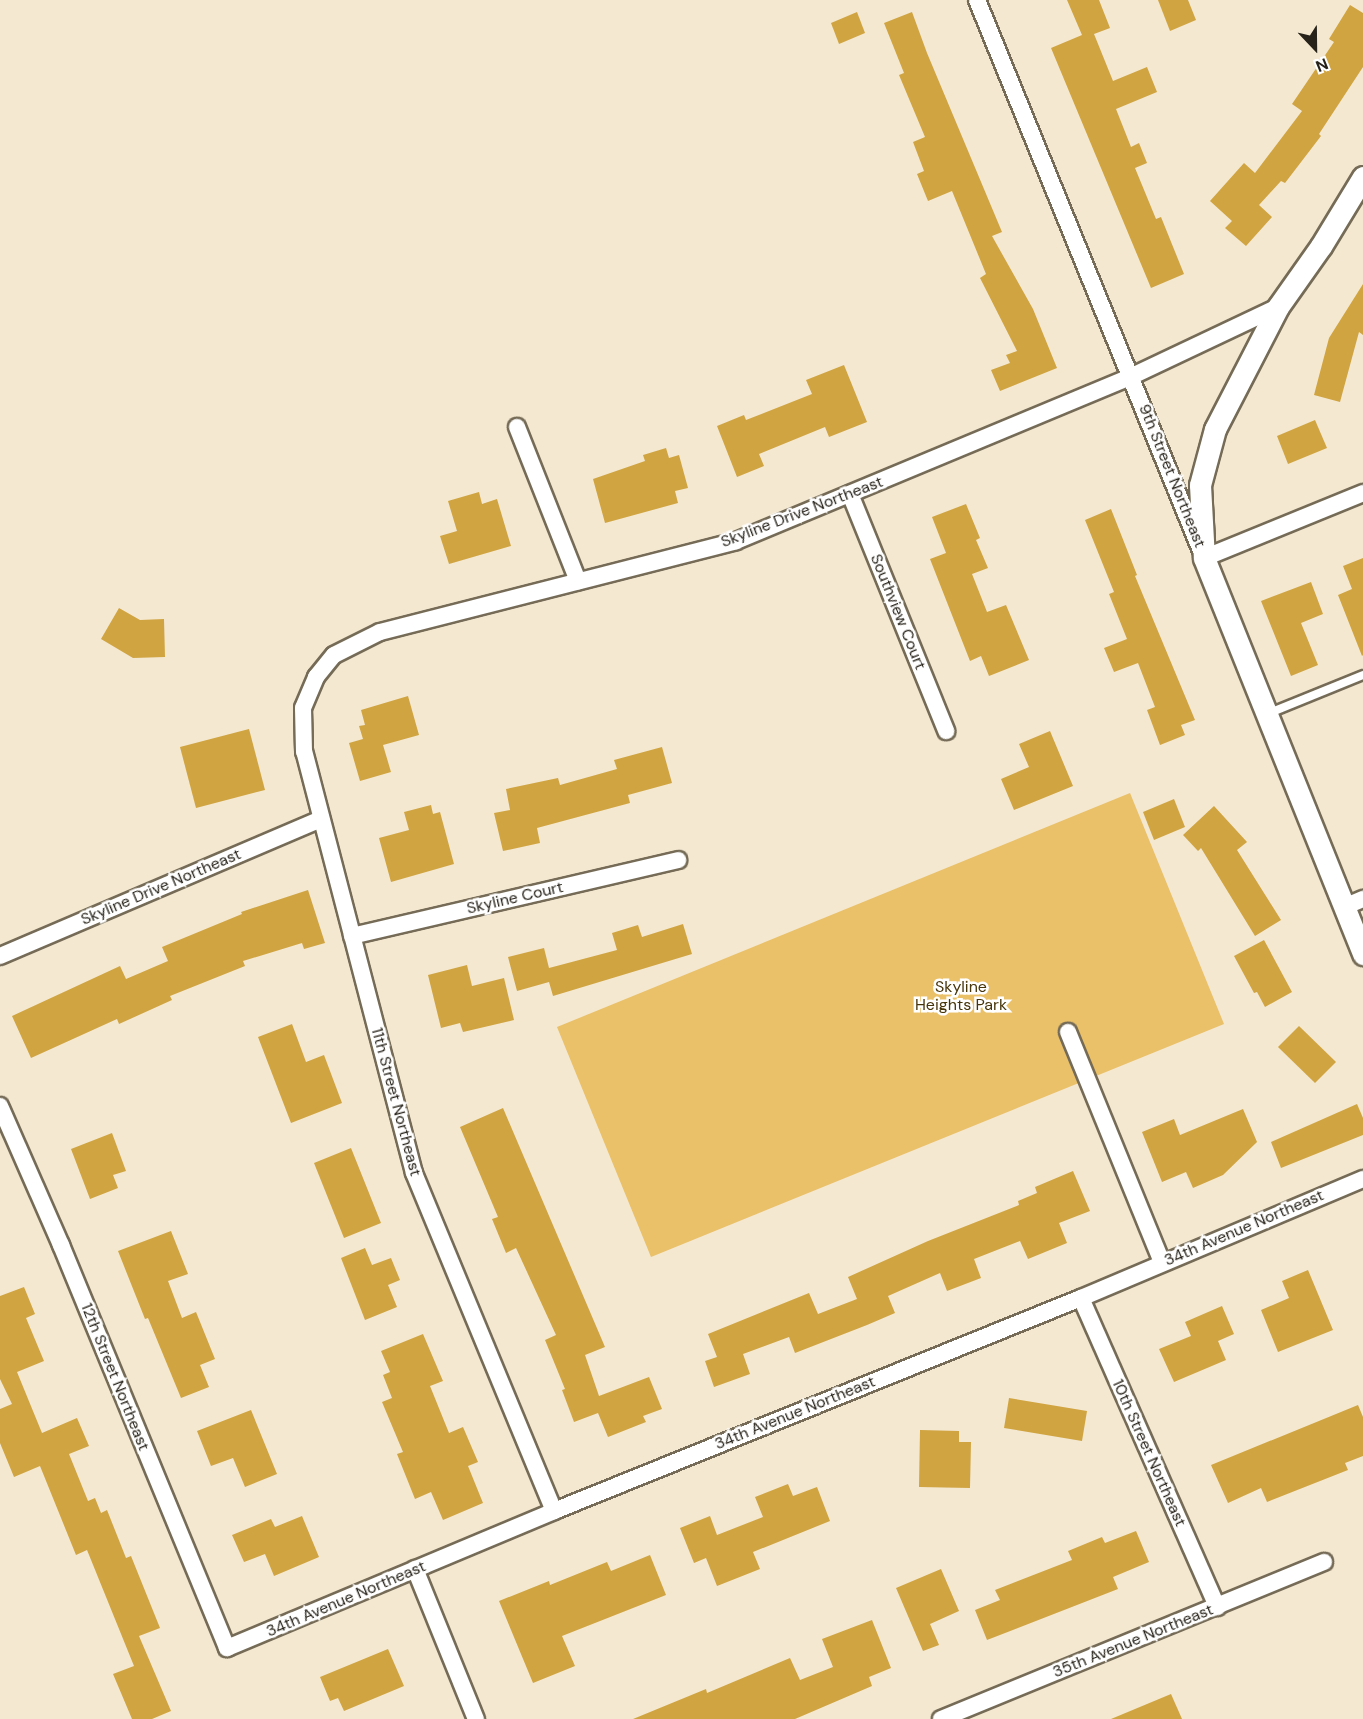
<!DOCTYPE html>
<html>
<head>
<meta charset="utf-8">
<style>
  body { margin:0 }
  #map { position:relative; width:1363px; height:1719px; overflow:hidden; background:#f4e8d1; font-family:"DM Sans",sans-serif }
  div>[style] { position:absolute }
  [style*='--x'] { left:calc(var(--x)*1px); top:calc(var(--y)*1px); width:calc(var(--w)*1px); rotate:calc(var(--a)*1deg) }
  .green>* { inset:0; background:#eac068 }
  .building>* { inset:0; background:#d0a440 }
  .roads { filter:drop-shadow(2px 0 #756b56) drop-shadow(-2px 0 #756b56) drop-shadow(0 2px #756b56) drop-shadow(0 -2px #756b56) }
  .service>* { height:8px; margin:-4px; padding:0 4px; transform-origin:4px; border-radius:4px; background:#fff }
  .minor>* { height:16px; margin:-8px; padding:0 8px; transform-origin:8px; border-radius:8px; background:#fff }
  .tertiary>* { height:21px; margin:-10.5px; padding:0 10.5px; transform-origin:10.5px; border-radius:10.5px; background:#fff }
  span { translate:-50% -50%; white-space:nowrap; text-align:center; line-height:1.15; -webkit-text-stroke:5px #fff; paint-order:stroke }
  .street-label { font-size:16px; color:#27231a }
  .park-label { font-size:16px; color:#47350a }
  .north { position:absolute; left:1285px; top:18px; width:60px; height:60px; -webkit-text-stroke:4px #fff; paint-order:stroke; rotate:158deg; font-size:16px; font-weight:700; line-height:24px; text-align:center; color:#27231a }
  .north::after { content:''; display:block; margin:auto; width:21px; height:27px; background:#27231a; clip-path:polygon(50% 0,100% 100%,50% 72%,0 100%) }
</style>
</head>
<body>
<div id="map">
  <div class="green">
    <i style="clip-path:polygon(1130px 793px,1224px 1024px,651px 1257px,557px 1027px)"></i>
  </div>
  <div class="building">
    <i style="clip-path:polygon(1067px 0,1099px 0,1110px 28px,1094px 34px,1113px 81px,1147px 67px,1157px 92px,1116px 109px,1131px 147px,1139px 143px,1147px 163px,1135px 168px,1156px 219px,1161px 217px,1184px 274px,1151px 288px,1051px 48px,1082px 35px)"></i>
    <i style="clip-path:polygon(1158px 0,1188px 0,1196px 20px,1170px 31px)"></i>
    <i style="clip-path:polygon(1350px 5px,1363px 13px,1363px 67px,1319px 134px,1321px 136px,1285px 183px,1281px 181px,1259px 205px,1272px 217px,1246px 246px,1225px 228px,1232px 221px,1210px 201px,1244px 163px,1255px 173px,1302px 111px,1292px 104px,1334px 42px,1329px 39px)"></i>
    <i style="clip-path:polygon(857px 12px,865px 33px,839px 44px,831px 23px)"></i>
    <i style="clip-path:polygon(912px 12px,927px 53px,1002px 232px,992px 236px,1033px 309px,1057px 368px,1000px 391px,991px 370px,1010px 363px,1006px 355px,1017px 351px,980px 278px,986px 274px,952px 191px,928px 201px,917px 174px,924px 171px,913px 142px,925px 137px,899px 75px,904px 73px,884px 23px)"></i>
    <i style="clip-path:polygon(1363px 284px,1363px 335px,1359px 332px,1340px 402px,1314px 395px,1329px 338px)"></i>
    <i style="clip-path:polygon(844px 365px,867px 422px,829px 437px,825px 427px,759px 454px,764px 466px,737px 477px,717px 426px,744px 415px,746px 420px,812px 394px,806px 380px)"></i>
    <i style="clip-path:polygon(1315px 420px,1327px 448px,1288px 464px,1277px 436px)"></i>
    <i style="clip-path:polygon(666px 448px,669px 458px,679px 455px,688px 488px,675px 491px,678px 503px,605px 523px,593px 479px,645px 461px,643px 455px)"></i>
    <i style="clip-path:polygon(479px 492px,482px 504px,497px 499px,511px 546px,449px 564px,440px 536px,457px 531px,448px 501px)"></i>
    <i style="clip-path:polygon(966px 504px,980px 538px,976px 540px,988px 568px,972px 574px,987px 612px,1006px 605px,1029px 660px,989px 676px,981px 656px,970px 661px,930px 559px,946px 553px,932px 517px)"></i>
    <i style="clip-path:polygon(1111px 509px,1137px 575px,1135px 576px,1195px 720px,1181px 725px,1185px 735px,1160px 745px,1147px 710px,1155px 707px,1138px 663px,1114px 672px,1104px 648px,1127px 639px,1109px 594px,1114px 592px,1085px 520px)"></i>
    <i style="clip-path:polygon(1363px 558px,1363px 655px,1362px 656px,1338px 595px,1352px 589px,1343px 566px)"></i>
    <i style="clip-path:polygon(1311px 582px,1323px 614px,1301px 623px,1318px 665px,1291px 676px,1261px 601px)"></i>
    <i style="clip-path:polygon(119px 608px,140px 620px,164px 619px,165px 657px,133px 658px,101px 639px)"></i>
    <i style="clip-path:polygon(408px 696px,419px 735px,383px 745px,391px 772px,360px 781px,349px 743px,363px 739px,359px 726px,365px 725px,361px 710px)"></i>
    <i style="clip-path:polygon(249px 729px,265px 790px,196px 808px,180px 747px)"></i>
    <i style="clip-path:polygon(1050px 731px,1073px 786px,1014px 810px,1001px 779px,1029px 767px,1019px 744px)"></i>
    <i style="clip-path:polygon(662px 747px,672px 783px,628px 795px,630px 803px,537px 828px,540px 843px,503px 851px,494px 813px,510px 810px,506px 789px,558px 778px,560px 785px,617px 769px,614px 760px)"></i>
    <i style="clip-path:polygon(1174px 799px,1185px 827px,1154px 840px,1143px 812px)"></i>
    <i style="clip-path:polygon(431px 805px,433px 814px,440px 812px,454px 864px,391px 882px,379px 838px,409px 830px,404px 812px)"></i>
    <i style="clip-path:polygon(1214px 806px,1247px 842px,1237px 850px,1281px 920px,1255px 936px,1201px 848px,1198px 851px,1183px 835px)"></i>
    <i style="clip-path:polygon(308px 890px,325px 943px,304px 949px,302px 943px,243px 961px,245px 966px,170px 996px,172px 1000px,119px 1024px,117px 1019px,31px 1058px,12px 1016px,120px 966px,126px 979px,168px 961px,162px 947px,242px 914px,241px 912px)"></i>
    <i style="clip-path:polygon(683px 924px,692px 954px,553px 996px,549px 982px,517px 991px,508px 957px,544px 948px,549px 968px,617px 950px,612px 933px,638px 925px,642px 937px)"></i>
    <i style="clip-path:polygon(1264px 940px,1292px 992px,1265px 1007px,1257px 992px,1254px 993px,1234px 956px)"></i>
    <i style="clip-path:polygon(467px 965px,472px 986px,504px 978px,514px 1020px,463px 1032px,460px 1023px,441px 1028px,428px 975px)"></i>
    <i style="clip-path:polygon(292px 1024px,306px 1062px,324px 1055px,342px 1103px,291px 1123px,258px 1037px)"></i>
    <i style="clip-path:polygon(1299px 1026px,1336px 1062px,1315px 1083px,1278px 1047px)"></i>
    <i style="clip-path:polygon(1357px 1104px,1363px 1118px,1363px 1135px,1281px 1168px,1271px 1142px)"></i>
    <i style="clip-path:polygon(503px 1108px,605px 1347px,585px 1355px,599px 1396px,649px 1377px,662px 1409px,643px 1416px,646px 1422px,608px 1437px,598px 1413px,574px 1422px,562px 1390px,565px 1389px,545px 1340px,556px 1335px,516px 1248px,506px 1253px,492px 1219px,498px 1217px,460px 1127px)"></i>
    <i style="clip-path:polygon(1243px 1109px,1257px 1142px,1223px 1175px,1193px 1188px,1186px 1172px,1162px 1182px,1142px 1132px,1174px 1119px,1180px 1135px)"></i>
    <i style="clip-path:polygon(112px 1133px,126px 1171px,113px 1175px,118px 1188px,90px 1199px,71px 1149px)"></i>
    <i style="clip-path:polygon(351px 1148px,381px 1223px,344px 1238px,314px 1163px)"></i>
    <i style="clip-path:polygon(1073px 1171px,1090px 1211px,1059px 1223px,1067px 1243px,1028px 1259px,1020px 1241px,974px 1259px,981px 1278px,947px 1291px,940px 1273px,888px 1296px,895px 1313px,867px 1325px,795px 1353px,789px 1337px,743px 1354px,750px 1374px,714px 1387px,705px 1361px,717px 1357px,708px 1334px,809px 1293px,818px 1314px,857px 1299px,848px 1277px,928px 1241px,1019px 1205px,1018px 1201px,1037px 1193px,1035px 1187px)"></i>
    <i style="clip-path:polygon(171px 1231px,188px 1274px,168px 1281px,182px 1318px,196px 1312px,215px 1359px,200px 1365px,209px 1387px,181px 1398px,148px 1318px,145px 1319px,118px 1251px)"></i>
    <i style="clip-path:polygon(365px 1248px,372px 1265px,391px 1258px,400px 1280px,388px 1285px,397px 1307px,365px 1320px,341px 1258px)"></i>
    <i style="clip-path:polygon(1308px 1270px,1333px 1330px,1278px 1352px,1261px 1310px,1289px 1298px,1282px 1281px)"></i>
    <i style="clip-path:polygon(24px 1287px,35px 1314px,26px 1318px,44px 1361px,17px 1372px,42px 1433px,77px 1418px,89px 1446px,69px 1454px,88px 1501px,95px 1498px,101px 1513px,107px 1510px,126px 1558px,131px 1556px,160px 1628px,139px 1636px,171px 1711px,152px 1719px,132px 1719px,113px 1674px,134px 1666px,87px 1550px,76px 1555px,40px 1466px,14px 1477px,0 1443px,0 1409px,12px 1404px,0 1379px,0 1296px)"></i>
    <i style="clip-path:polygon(1222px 1306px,1234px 1334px,1218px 1341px,1226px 1360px,1174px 1382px,1159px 1349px,1191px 1336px,1185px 1322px)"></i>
    <i style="clip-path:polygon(423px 1334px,443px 1381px,430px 1386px,449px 1433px,463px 1427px,478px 1462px,468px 1466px,483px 1503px,443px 1520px,431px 1492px,415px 1499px,397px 1454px,403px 1452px,382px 1402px,392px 1398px,383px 1375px,390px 1372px,381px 1351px)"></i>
    <i style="clip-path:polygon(1009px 1398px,1087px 1411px,1082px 1441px,1004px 1428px)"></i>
    <i style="clip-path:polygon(1358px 1405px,1363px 1417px,1363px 1456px,1345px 1463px,1348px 1470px,1267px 1502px,1261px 1488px,1228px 1503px,1211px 1465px)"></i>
    <i style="clip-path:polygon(251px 1410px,277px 1474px,245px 1487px,233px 1458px,211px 1466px,197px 1431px)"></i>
    <i style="clip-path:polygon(920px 1430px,959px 1431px,959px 1442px,971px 1442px,970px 1488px,919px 1487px)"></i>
    <i style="clip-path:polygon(788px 1484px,793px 1496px,817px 1487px,830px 1521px,753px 1552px,760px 1569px,717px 1586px,706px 1558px,694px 1563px,680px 1528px,710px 1516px,717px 1535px,763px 1517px,755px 1497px)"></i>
    <i style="clip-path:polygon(302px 1516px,319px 1557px,274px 1576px,265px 1554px,244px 1562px,232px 1535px,271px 1519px,275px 1527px)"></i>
    <i style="clip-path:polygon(1136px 1531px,1149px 1562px,1113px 1577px,1118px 1589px,987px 1640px,975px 1610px,1000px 1600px,995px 1590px,1072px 1560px,1068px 1551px,1102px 1537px,1105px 1543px)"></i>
    <i style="clip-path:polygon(650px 1555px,666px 1595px,562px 1636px,575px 1666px,533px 1683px,499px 1601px,549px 1581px,550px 1585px,607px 1562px,611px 1571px)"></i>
    <i style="clip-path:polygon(941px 1569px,959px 1611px,930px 1624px,939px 1645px,923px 1651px,896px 1588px)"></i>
    <i style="clip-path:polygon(872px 1620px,891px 1668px,869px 1677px,872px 1686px,795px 1719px,633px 1719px,706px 1689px,707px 1693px,790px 1658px,800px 1680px,833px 1667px,822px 1639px)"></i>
    <i style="clip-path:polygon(388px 1649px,404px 1686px,344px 1711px,338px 1698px,330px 1701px,320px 1677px)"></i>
    <i style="clip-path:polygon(1171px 1694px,1182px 1719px,1111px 1719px)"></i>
  </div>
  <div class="roads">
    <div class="service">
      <i style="--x:1267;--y:714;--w:104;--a:-22.1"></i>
    </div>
    <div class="minor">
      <i style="--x:977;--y:0;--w:602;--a:67.86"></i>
      <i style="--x:1204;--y:558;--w:172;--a:-22.2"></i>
      <i style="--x:517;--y:427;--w:166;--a:68.4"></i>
      <i style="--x:850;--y:494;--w:256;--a:67.9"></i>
      <i style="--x:1344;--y:907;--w:21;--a:-23"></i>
      <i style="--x:352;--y:936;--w:335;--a:-13.1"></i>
      <i style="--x:0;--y:956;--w:349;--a:-23.1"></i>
      <i style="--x:1068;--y:1032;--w:248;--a:67.8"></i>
      <i style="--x:0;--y:1106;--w:152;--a:66.3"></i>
      <i style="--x:61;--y:1245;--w:436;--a:67.6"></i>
      <i style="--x:227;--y:1648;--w:355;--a:-22.7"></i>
      <i style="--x:554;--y:1511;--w:568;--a:-22.01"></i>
      <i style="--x:1081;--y:1298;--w:306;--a:-22.9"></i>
      <i style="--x:1081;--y:1298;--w:338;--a:66.2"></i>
      <i style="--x:554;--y:1511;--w:366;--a:-112.5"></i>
      <i style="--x:414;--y:1173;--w:435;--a:-104.6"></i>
      <i style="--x:304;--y:752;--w:44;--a:-91.3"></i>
      <i style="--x:303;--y:708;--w:34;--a:-67"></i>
      <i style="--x:316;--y:677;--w:28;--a:-51"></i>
      <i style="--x:334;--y:655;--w:51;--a:-26.6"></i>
      <i style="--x:380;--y:632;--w:367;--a:-14.3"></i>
      <i style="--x:736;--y:541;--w:429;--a:-22.6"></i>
      <i style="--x:1132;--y:376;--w:161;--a:-25.3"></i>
      <i style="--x:415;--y:1569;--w:162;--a:67.9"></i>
      <i style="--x:941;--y:1719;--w:414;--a:-22.3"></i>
    </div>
    <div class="tertiary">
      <i style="--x:1363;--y:177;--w:81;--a:121.3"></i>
      <i style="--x:1321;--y:246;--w:75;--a:125.2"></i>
      <i style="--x:1278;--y:307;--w:137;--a:117.3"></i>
      <i style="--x:1215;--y:429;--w:58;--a:105"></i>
      <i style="--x:1200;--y:485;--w:73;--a:86.9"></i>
      <i style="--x:1204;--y:558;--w:427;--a:68.1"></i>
    </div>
  </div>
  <div class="street-label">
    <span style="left:1172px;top:476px;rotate:68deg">9th Street Northeast</span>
    <span style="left:802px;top:512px;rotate:-21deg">Skyline Drive Northeast</span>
    <span style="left:898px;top:612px;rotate:68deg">Southview Court</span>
    <span style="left:161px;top:887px;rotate:-23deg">Skyline Drive Northeast</span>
    <span style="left:515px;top:898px;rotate:-13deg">Skyline Court</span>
    <span style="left:396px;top:1102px;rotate:75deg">11th Street Northeast</span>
    <span style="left:1244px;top:1228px;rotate:-23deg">34th Avenue Northeast</span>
    <span style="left:115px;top:1377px;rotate:68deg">12th Street Northeast</span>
    <span style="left:795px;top:1413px;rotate:-22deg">34th Avenue Northeast</span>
    <span style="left:1149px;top:1453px;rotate:66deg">10th Street Northeast</span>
    <span style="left:346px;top:1599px;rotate:-23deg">34th Avenue Northeast</span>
    <span style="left:1133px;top:1641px;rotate:-22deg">35th Avenue Northeast</span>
  </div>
  <div class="park-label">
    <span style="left:961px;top:996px">Skyline<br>Heights Park</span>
  </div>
  <div class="north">N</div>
</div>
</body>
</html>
